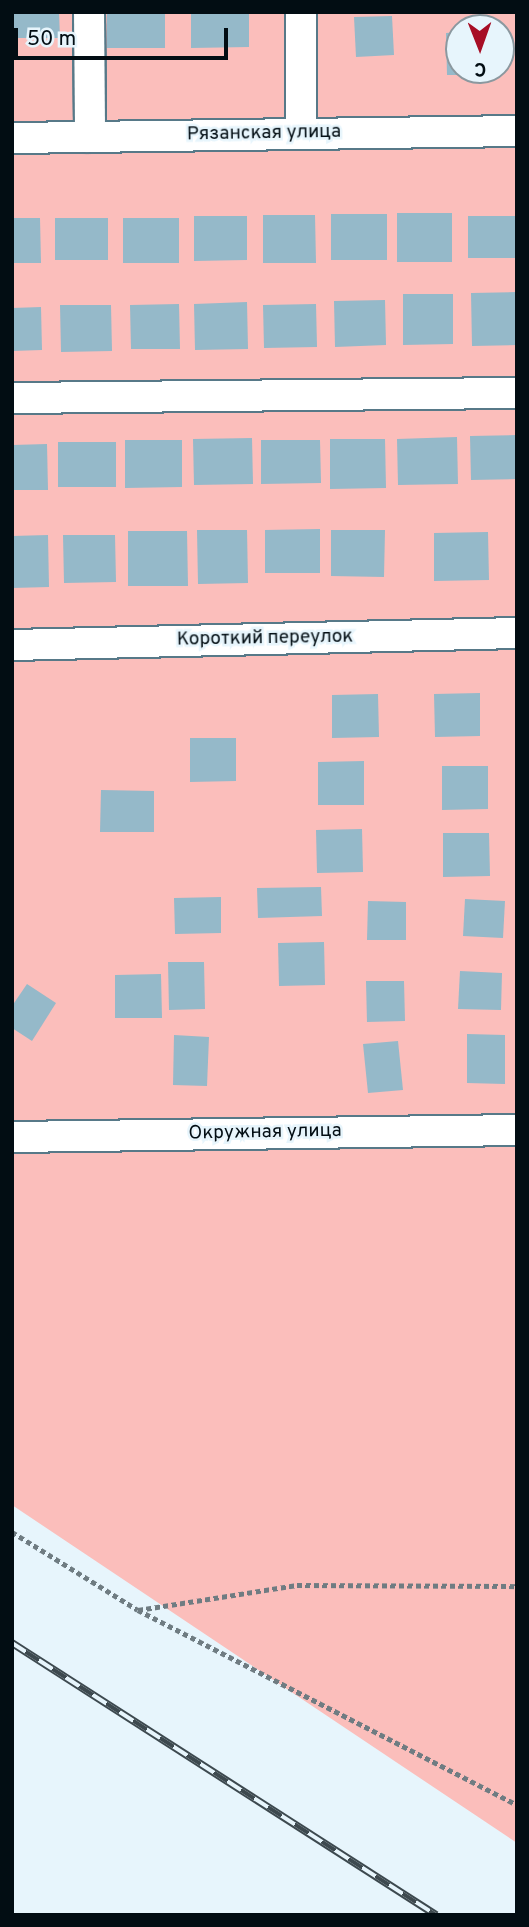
<!DOCTYPE html>
<html>
<head>
<meta charset="utf-8">
<style>
  body { margin:0 }
  #map { position:relative; width:529px; height:1927px; overflow:hidden; background:#e7f5fc; font-family:Overpass,sans-serif }
  div>[style] { position:absolute }
  [style*='--x'] { left:calc(var(--x)*1px); top:calc(var(--y)*1px); width:calc(var(--w)*1px); rotate:calc(var(--a)*1deg) }
  .green>* { inset:0; background:#fbbebb }
  .building>* { inset:0; background:#95b9c9 }
  .path>* { height:4.5px; margin-top:-2.25px; transform-origin:0; background:repeating-linear-gradient(90deg,#6f7c82 0 5px,transparent 0 8.5px) }
  .roads { filter:drop-shadow(2px 0 #577988) drop-shadow(-2px 0 #577988) drop-shadow(0 2px #577988) drop-shadow(0 -2px #577988) }
  .minor>* { height:30px; margin:-15px; padding:0 15px; transform-origin:15px; border-radius:15px; background:#fff }
  .rail>* { height:8px; margin-top:-4px; transform-origin:0; background:repeating-linear-gradient(90deg,#e7f5fc 0 16px,#3d494f 0 32px); box-sizing:border-box; border-block:2px solid #3d494f }
  span { translate:-50% -50%; white-space:nowrap; text-align:center; line-height:1.15; -webkit-text-stroke:5px #e7f5fc; paint-order:stroke }
  .street-label { font-size:19px; color:#020d13 }
  .frame { position:absolute; inset:0; border:14px solid #020d13; pointer-events:none }
  .north { position:absolute; left:445px; top:14px; width:70px; height:70px; box-sizing:border-box; background:#e7f5fc; border:2px solid #8b989f; border-radius:50%; rotate:179deg; font-size:19px; font-weight:700; line-height:28px; text-align:center; color:#020d13 }
  .north::after { content:''; display:block; margin:auto; width:24px; height:32px; background:#a70e25; clip-path:polygon(50% 0,100% 100%,50% 72%,0 100%) }
  .scale { position:absolute; left:14px; top:28px; width:214px; height:32px; box-sizing:border-box; border:4px solid #020d13; border-top:0; padding-left:9px; font-size:21px; line-height:24px; white-space:nowrap; color:#020d13; -webkit-text-stroke:5px #e7f5fc; paint-order:stroke }
</style>
</head>
<body>
<div id="map">
  <div class="green">
    <i style="clip-path:polygon(evenodd,12px 12px,517px 12px,517px 1843px,12px 1505px,12px 12px,459px 28px,501px 28px,501px 70px,459px 70px,459px 28px)"></i>
  </div>
  <div class="building">
    <i style="clip-path:polygon(12px 12px,59px 12px,60px 38px,12px 38px)"></i>
    <i style="clip-path:polygon(107px 12px,165px 12px,165px 48px,107px 48px)"></i>
    <i style="clip-path:polygon(191px 12px,249px 12px,249px 47px,191px 48px)"></i>
    <i style="clip-path:polygon(392px 16px,394px 55px,356px 57px,354px 17px)"></i>
    <i style="clip-path:polygon(459px 32px,459px 70px,492px 70px,492px 75px,447px 75px,446px 33px)"></i>
    <i style="clip-path:polygon(397px 213px,452px 213px,452px 262px,397px 262px)"></i>
    <i style="clip-path:polygon(331px 214px,387px 214px,387px 260px,331px 260px)"></i>
    <i style="clip-path:polygon(263px 215px,315px 215px,316px 263px,263px 263px)"></i>
    <i style="clip-path:polygon(194px 216px,247px 216px,247px 260px,194px 261px)"></i>
    <i style="clip-path:polygon(468px 216px,516px 216px,517px 258px,468px 258px)"></i>
    <i style="clip-path:polygon(12px 218px,40px 218px,41px 263px,12px 263px)"></i>
    <i style="clip-path:polygon(55px 218px,108px 218px,108px 260px,55px 260px)"></i>
    <i style="clip-path:polygon(123px 218px,179px 218px,179px 263px,123px 263px)"></i>
    <i style="clip-path:polygon(516px 292px,517px 345px,472px 346px,471px 293px)"></i>
    <i style="clip-path:polygon(403px 294px,453px 294px,453px 344px,403px 345px)"></i>
    <i style="clip-path:polygon(385px 300px,386px 345px,335px 347px,334px 301px)"></i>
    <i style="clip-path:polygon(247px 302px,248px 349px,195px 350px,194px 304px)"></i>
    <i style="clip-path:polygon(179px 304px,180px 349px,131px 349px,130px 305px)"></i>
    <i style="clip-path:polygon(316px 304px,317px 347px,264px 348px,263px 305px)"></i>
    <i style="clip-path:polygon(60px 305px,111px 305px,112px 351px,61px 352px)"></i>
    <i style="clip-path:polygon(41px 307px,42px 350px,12px 351px,12px 308px)"></i>
    <i style="clip-path:polygon(517px 435px,517px 479px,471px 480px,470px 436px)"></i>
    <i style="clip-path:polygon(457px 437px,458px 484px,398px 485px,397px 439px)"></i>
    <i style="clip-path:polygon(252px 438px,253px 484px,194px 485px,193px 439px)"></i>
    <i style="clip-path:polygon(330px 439px,385px 439px,386px 488px,330px 489px)"></i>
    <i style="clip-path:polygon(125px 440px,182px 440px,182px 487px,125px 488px)"></i>
    <i style="clip-path:polygon(261px 440px,320px 440px,321px 483px,261px 484px)"></i>
    <i style="clip-path:polygon(58px 442px,116px 442px,116px 487px,58px 487px)"></i>
    <i style="clip-path:polygon(47px 444px,48px 490px,12px 490px,12px 445px)"></i>
    <i style="clip-path:polygon(320px 529px,320px 573px,265px 573px,265px 530px)"></i>
    <i style="clip-path:polygon(197px 530px,247px 530px,248px 583px,198px 584px)"></i>
    <i style="clip-path:polygon(331px 530px,385px 530px,384px 577px,331px 576px)"></i>
    <i style="clip-path:polygon(128px 531px,187px 531px,188px 586px,128px 586px)"></i>
    <i style="clip-path:polygon(488px 532px,489px 580px,434px 581px,434px 533px)"></i>
    <i style="clip-path:polygon(48px 535px,49px 587px,12px 588px,12px 536px)"></i>
    <i style="clip-path:polygon(63px 535px,115px 535px,116px 582px,64px 583px)"></i>
    <i style="clip-path:polygon(480px 693px,480px 736px,435px 737px,434px 694px)"></i>
    <i style="clip-path:polygon(378px 694px,379px 737px,332px 738px,332px 695px)"></i>
    <i style="clip-path:polygon(190px 738px,236px 738px,236px 781px,190px 782px)"></i>
    <i style="clip-path:polygon(364px 761px,364px 805px,318px 805px,318px 762px)"></i>
    <i style="clip-path:polygon(442px 766px,488px 766px,488px 809px,442px 810px)"></i>
    <i style="clip-path:polygon(101px 790px,154px 791px,154px 832px,100px 832px)"></i>
    <i style="clip-path:polygon(362px 829px,363px 872px,317px 873px,316px 830px)"></i>
    <i style="clip-path:polygon(443px 833px,489px 833px,490px 876px,443px 877px)"></i>
    <i style="clip-path:polygon(321px 887px,322px 916px,258px 918px,257px 888px)"></i>
    <i style="clip-path:polygon(221px 897px,221px 933px,175px 934px,174px 898px)"></i>
    <i style="clip-path:polygon(465px 899px,505px 901px,503px 938px,463px 936px)"></i>
    <i style="clip-path:polygon(368px 901px,406px 902px,406px 940px,367px 940px)"></i>
    <i style="clip-path:polygon(324px 942px,325px 985px,279px 986px,278px 943px)"></i>
    <i style="clip-path:polygon(168px 962px,204px 962px,205px 1009px,169px 1010px)"></i>
    <i style="clip-path:polygon(460px 971px,502px 973px,501px 1010px,458px 1009px)"></i>
    <i style="clip-path:polygon(161px 974px,162px 1018px,115px 1018px,115px 975px)"></i>
    <i style="clip-path:polygon(366px 981px,404px 981px,405px 1021px,367px 1022px)"></i>
    <i style="clip-path:polygon(27px 984px,56px 1003px,32px 1041px,12px 1028px,12px 1006px)"></i>
    <i style="clip-path:polygon(467px 1034px,505px 1035px,505px 1084px,467px 1083px)"></i>
    <i style="clip-path:polygon(174px 1035px,209px 1037px,207px 1086px,173px 1085px)"></i>
    <i style="clip-path:polygon(398px 1041px,403px 1090px,368px 1093px,363px 1044px)"></i>
  </div>
  <div class="path">
    <i style="--x:12;--y:1532;--w:148;--a:31.8"></i>
    <i style="--x:138;--y:1610;--w:161;--a:-8.9"></i>
    <i style="--x:297;--y:1585;--w:220;--a:0.3"></i>
    <i style="--x:138;--y:1610;--w:426;--a:27.2"></i>
  </div>
  <div class="roads">
    <div class="minor">
      <i style="--x:89;--y:12;--w:125;--a:89.5"></i>
      <i style="--x:301;--y:12;--w:122;--a:90"></i>
      <i style="--x:12;--y:138;--w:505;--a:-0.79"></i>
      <i style="--x:12;--y:398;--w:505;--a:-0.57"></i>
      <i style="--x:12;--y:645;--w:505;--a:-1.36"></i>
      <i style="--x:12;--y:1137;--w:505;--a:-0.79"></i>
    </div>
  </div>
  <div class="rail">
    <i style="--x:12;--y:1643;--w:504;--a:32.68"></i>
  </div>
  <div class="street-label">
    <span style="left:264px;top:134px;rotate:-1deg">Рязанская улица</span>
    <span style="left:265px;top:639px;rotate:-1deg">Короткий переулок</span>
    <span style="left:265px;top:1133px;rotate:-1deg">Окружная улица</span>
  </div>
  <div class="frame"></div>
  <div class="north">С</div>
  <div class="scale">50 m</div>
</div>
</body>
</html>
